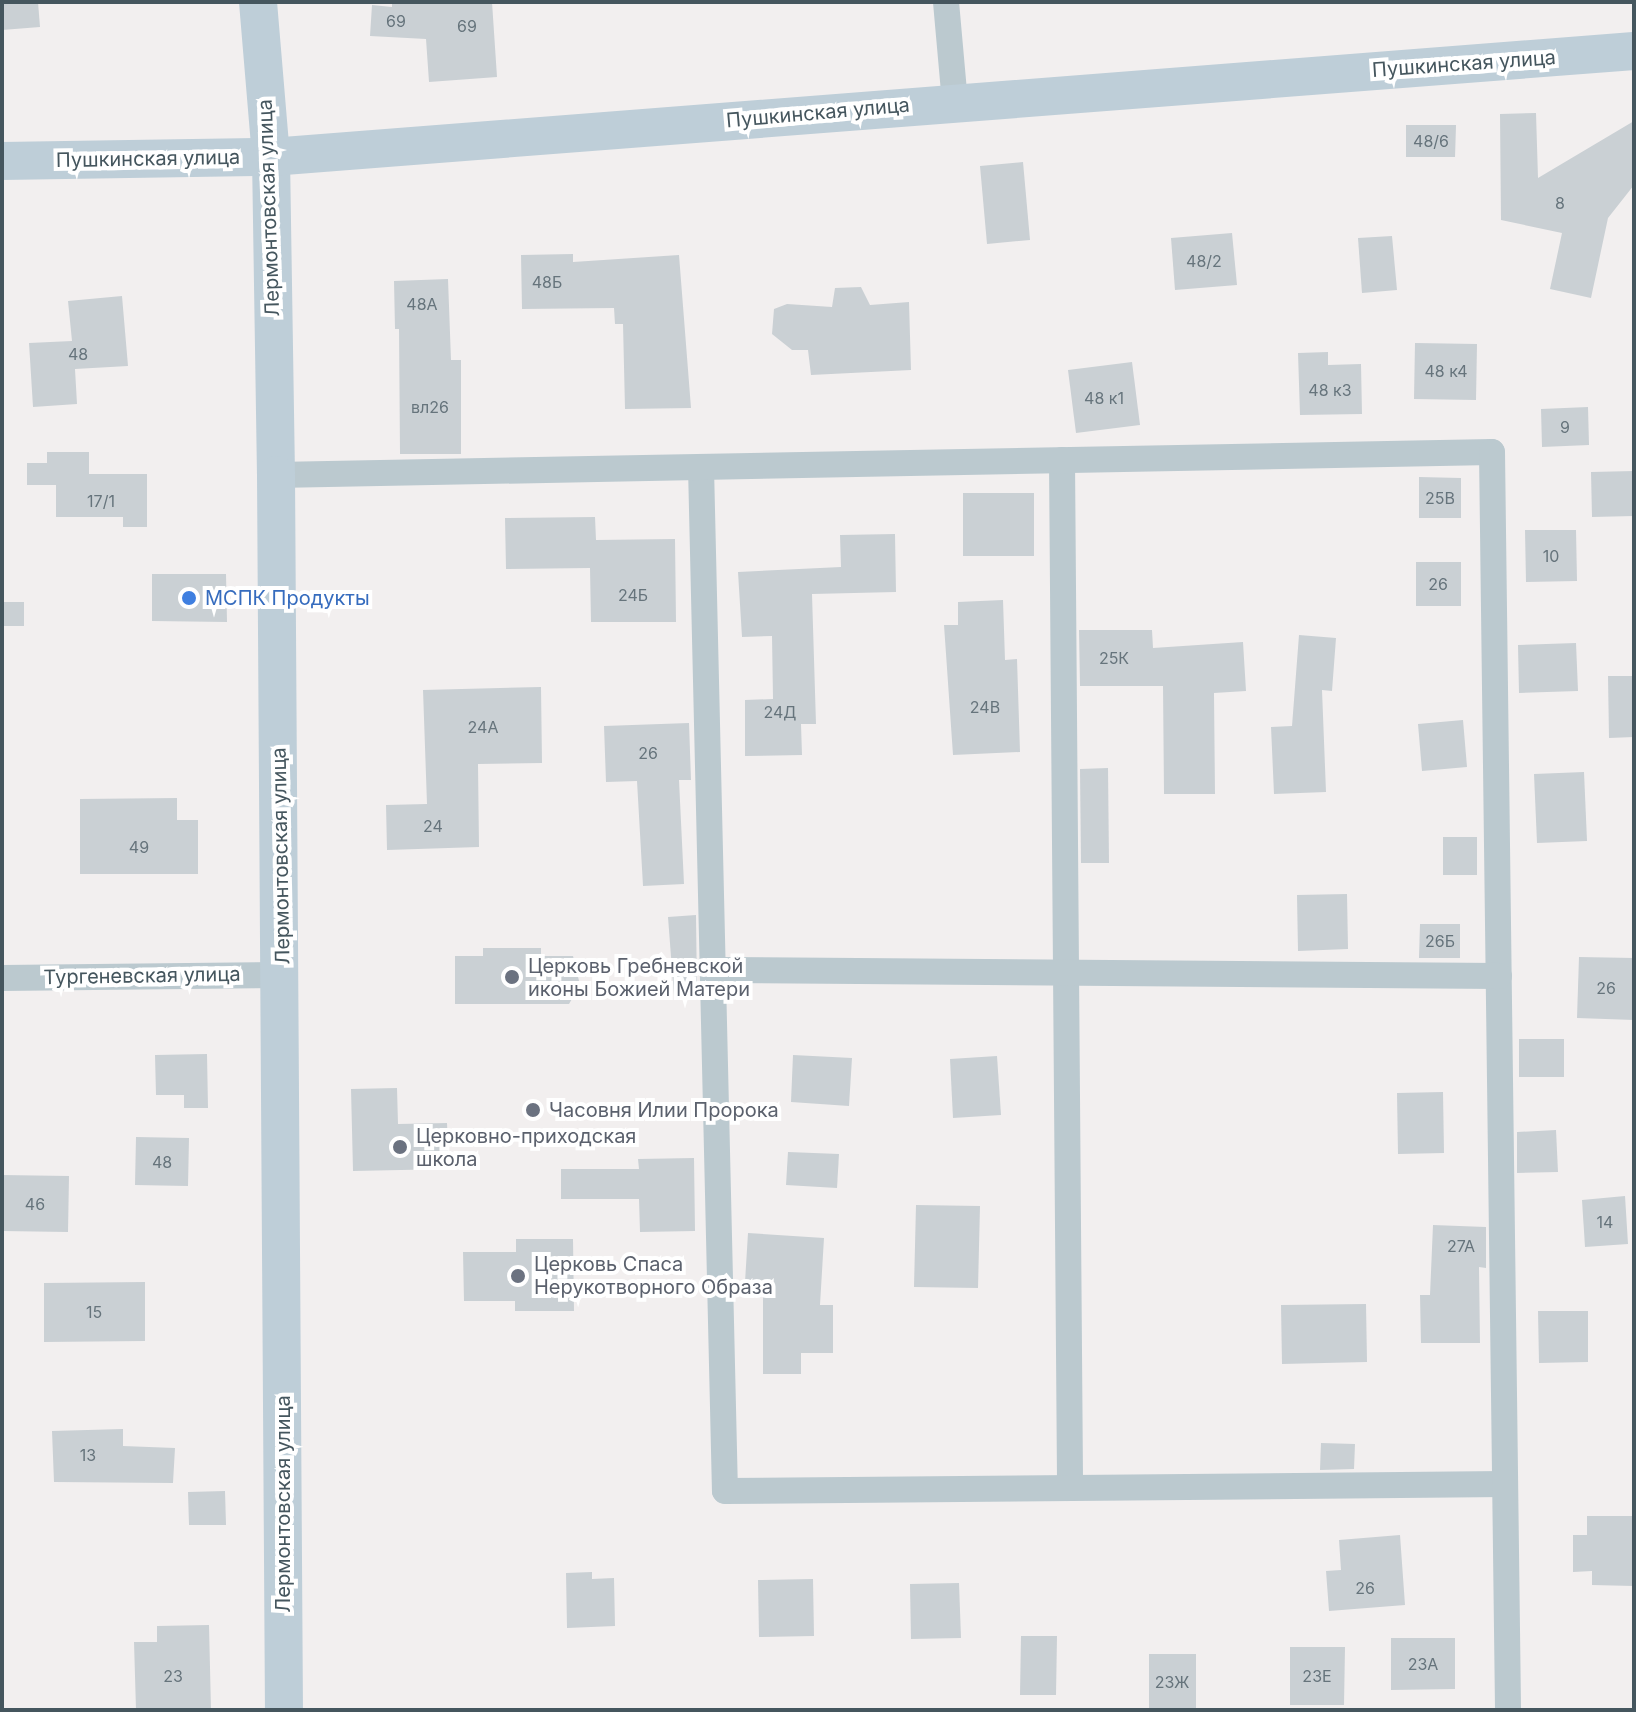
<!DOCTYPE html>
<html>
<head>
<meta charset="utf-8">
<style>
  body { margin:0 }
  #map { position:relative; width:1636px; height:1712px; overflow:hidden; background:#f2efef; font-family:Inter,sans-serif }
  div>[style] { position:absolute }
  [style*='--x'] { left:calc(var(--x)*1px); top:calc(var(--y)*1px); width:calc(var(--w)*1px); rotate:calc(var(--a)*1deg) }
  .building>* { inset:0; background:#cad0d4 }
  .street>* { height:26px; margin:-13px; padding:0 13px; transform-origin:13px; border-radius:13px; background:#bbc9cf }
  .secondary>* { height:38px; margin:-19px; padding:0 19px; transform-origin:19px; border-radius:19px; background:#beced8 }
  .dots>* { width:22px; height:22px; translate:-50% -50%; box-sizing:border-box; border:4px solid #fff; border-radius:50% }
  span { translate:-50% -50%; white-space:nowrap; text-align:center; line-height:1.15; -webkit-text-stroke:8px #fff; paint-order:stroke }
  .number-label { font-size:16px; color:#66747c }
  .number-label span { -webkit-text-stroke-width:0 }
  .street-label { font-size:20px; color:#45565e }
  .shop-label { font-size:20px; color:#366cbe }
  .left { translate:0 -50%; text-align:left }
  .worship-label { font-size:20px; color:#5b616d }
  .frame { position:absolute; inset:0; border:4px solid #45565e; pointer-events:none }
</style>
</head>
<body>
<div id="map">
  <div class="building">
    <i style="clip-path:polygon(2px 2px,38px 2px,40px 27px,2px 30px)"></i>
    <i style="clip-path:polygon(392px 2px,492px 2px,497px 77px,429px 82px,426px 39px,370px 36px,372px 5px,392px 7px)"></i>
    <i style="clip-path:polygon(1536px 113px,1538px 178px,1634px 121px,1634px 185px,1608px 218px,1591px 298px,1550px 289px,1562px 233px,1501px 220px,1500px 114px)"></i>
    <i style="clip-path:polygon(1406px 125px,1456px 125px,1455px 157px,1406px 157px)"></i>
    <i style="clip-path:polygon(1023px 162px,1030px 240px,987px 244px,980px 166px)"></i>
    <i style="clip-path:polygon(1232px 233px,1237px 285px,1175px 290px,1171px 238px)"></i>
    <i style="clip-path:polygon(1392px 236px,1397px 290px,1362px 293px,1358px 238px)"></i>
    <i style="clip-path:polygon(573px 254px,573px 262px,679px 255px,691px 408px,625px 409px,623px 324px,615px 324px,614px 308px,522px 309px,521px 255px)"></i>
    <i style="clip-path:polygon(448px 279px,451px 360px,461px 360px,461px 454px,400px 454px,399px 329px,395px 329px,394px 281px)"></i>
    <i style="clip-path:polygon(861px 287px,870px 305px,909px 302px,911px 370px,811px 375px,808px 350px,792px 350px,772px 334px,774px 309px,787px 304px,832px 307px,835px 288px)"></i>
    <i style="clip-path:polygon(122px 296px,128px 366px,75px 369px,77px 404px,33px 407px,29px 343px,72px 341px,68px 301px)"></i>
    <i style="clip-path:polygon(1415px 343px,1477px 344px,1476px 400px,1414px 399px)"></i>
    <i style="clip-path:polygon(1328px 352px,1328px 365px,1361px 364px,1362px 414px,1300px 415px,1298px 353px)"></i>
    <i style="clip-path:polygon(1132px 362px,1140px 425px,1076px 433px,1068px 370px)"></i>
    <i style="clip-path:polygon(1588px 407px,1589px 445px,1542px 447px,1541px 409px)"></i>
    <i style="clip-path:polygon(47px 452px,89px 452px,89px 474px,147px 474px,147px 527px,123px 527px,123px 517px,56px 517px,56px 485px,27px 485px,27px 463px,47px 463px)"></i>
    <i style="clip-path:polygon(1634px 471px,1634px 516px,1592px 517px,1591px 472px)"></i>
    <i style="clip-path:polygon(1419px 477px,1461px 478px,1461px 518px,1419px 518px)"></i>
    <i style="clip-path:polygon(963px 493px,1034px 493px,1034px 556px,963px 556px)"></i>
    <i style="clip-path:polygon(595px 517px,596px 540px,675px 539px,676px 622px,591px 622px,590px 568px,506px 569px,505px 518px)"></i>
    <i style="clip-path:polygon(1525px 530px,1576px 530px,1577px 581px,1526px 582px)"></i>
    <i style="clip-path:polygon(895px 534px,896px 592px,812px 594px,816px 724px,801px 724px,802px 755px,745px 756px,745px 700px,773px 699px,772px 636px,742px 637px,738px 572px,841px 567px,840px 535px)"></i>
    <i style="clip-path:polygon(1416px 562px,1461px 562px,1461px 606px,1416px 606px)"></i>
    <i style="clip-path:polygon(152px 574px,226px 574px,227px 622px,152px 621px)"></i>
    <i style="clip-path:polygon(1003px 600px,1005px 660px,1017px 659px,1020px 752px,953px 755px,944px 625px,958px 625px,958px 602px)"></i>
    <i style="clip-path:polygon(2px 602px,24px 602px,24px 626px,2px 626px)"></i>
    <i style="clip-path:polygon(1079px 630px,1152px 630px,1153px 648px,1243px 642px,1246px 691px,1214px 693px,1215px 794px,1164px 794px,1163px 686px,1080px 686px)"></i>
    <i style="clip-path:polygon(1299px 635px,1336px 638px,1332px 691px,1322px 690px,1326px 792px,1274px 794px,1271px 727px,1292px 726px)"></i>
    <i style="clip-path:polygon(1576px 643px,1578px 691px,1519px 693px,1518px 645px)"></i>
    <i style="clip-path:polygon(1608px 676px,1634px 676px,1634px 737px,1609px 738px)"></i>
    <i style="clip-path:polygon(541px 687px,542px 763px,478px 764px,479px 847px,387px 850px,386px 805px,427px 804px,423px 690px)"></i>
    <i style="clip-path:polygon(1463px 720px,1467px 767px,1422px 771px,1418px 724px)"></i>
    <i style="clip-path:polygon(689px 723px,691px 780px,679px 780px,684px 884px,643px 886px,637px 781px,606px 782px,604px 726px)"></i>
    <i style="clip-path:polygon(1108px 768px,1109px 863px,1081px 863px,1080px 769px)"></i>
    <i style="clip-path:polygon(1584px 772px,1587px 841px,1537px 843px,1534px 774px)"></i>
    <i style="clip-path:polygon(177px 798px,177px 820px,198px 820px,198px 874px,80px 874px,80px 799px)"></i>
    <i style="clip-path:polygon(1443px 837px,1477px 837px,1477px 875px,1443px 875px)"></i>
    <i style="clip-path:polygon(1347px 894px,1348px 949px,1298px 951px,1297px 895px)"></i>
    <i style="clip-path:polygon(696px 915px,697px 994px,674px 996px,668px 917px)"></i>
    <i style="clip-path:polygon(1420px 924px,1460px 924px,1460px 958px,1419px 958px)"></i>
    <i style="clip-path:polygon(483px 948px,541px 948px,541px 956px,573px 956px,580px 985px,569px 1004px,455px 1004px,455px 956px,483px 956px)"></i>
    <i style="clip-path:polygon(1579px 957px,1634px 958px,1634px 1020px,1577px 1018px)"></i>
    <i style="clip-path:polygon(1519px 1039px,1564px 1039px,1564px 1077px,1519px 1077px)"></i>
    <i style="clip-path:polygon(207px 1054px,208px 1108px,184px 1108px,184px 1095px,156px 1095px,155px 1055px)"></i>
    <i style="clip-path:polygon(793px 1055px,852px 1058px,849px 1106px,791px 1102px)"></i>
    <i style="clip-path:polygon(997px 1056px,1001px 1115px,953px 1118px,950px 1059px)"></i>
    <i style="clip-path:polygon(397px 1088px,398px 1124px,447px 1123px,449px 1169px,353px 1171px,351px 1089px)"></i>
    <i style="clip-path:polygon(1443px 1092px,1444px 1153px,1398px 1154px,1397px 1093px)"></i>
    <i style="clip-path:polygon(1556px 1130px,1558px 1172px,1517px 1173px,1517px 1132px)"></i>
    <i style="clip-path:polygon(136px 1137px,189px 1138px,188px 1186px,135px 1185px)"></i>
    <i style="clip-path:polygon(788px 1152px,839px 1154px,837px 1188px,786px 1185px)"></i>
    <i style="clip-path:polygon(694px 1158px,695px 1231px,640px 1232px,639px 1199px,561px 1199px,561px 1169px,639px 1169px,638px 1159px)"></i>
    <i style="clip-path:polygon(2px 1175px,69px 1176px,68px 1232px,2px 1231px)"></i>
    <i style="clip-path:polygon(1625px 1196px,1628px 1244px,1585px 1247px,1582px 1200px)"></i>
    <i style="clip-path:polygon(916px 1205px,980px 1206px,978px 1288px,914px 1287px)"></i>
    <i style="clip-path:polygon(1433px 1225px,1486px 1227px,1486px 1268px,1479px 1267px,1480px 1343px,1421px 1343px,1420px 1295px,1430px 1295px)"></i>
    <i style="clip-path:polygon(748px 1233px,824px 1238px,820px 1305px,833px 1305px,833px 1353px,801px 1353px,801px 1374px,763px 1374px,763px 1283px,745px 1282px)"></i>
    <i style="clip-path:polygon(516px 1239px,573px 1239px,574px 1311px,515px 1311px,515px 1301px,464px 1301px,463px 1252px,516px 1252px)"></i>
    <i style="clip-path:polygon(145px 1282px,145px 1341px,44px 1342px,44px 1283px)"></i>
    <i style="clip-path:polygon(1366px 1304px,1367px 1362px,1282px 1364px,1281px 1305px)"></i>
    <i style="clip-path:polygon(1538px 1311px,1588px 1311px,1588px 1362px,1539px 1363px)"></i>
    <i style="clip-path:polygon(123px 1429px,123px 1446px,175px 1448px,173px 1483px,54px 1482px,52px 1431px)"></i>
    <i style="clip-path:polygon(1321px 1443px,1355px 1444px,1354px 1469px,1320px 1470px)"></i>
    <i style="clip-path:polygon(225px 1491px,226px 1525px,189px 1525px,188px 1492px)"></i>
    <i style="clip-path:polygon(1587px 1516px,1634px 1516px,1634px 1586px,1592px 1585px,1592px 1571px,1573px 1572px,1573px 1535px,1587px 1535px)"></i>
    <i style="clip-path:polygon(1400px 1535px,1405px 1605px,1329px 1611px,1326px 1571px,1341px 1570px,1339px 1540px)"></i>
    <i style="clip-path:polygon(592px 1572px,592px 1579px,614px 1578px,615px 1626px,567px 1628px,566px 1573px)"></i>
    <i style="clip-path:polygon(813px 1579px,814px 1636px,759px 1637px,758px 1580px)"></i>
    <i style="clip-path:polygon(959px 1583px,961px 1638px,911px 1639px,910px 1584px)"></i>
    <i style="clip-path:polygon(209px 1625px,211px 1710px,136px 1710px,134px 1642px,157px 1642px,157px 1626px)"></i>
    <i style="clip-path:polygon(1021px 1636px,1057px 1636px,1056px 1695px,1020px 1695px)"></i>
    <i style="clip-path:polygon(1391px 1638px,1455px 1638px,1455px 1689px,1391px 1690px)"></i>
    <i style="clip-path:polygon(1290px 1647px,1345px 1647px,1344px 1705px,1290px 1705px)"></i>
    <i style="clip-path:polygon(1149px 1654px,1196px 1654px,1196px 1710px,1149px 1710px)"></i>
  </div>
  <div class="street">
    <i style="--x:946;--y:2;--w:100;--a:84.9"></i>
    <i style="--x:1062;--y:460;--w:1026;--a:89.55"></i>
    <i style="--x:701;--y:467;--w:1024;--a:88.66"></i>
    <i style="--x:725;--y:1491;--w:780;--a:-0.51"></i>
    <i style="--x:276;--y:475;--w:1216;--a:-1.08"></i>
    <i style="--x:1492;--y:452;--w:1258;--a:89.27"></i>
    <i style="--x:716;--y:970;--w:783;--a:0.44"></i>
    <i style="--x:2;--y:978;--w:280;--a:-0.6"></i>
  </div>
  <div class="secondary">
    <i style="--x:258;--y:2;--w:156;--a:85.2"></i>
    <i style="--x:271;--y:157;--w:318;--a:89.1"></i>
    <i style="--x:276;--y:475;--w:1235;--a:89.63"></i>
    <i style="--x:2;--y:161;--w:269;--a:-0.9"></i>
    <i style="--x:271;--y:157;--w:1367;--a:-4.45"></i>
  </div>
  <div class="dots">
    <i style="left:189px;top:598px;background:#3f7fe0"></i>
    <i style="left:512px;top:977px;background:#6b7280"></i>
    <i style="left:533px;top:1110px;background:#6b7280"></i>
    <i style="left:400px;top:1147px;background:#6b7280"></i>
    <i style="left:518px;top:1276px;background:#6b7280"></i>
  </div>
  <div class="number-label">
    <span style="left:396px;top:21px">69</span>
    <span style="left:467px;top:26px">69</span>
    <span style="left:1431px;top:141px">48/6</span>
    <span style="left:1560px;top:203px">8</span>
    <span style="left:1204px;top:261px">48/2</span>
    <span style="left:547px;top:282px">48Б</span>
    <span style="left:422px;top:304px">48А</span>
    <span style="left:78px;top:354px">48</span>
    <span style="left:1446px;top:371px">48 к4</span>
    <span style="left:1330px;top:390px">48 к3</span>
    <span style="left:1104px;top:398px">48 к1</span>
    <span style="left:430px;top:407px">вл26</span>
    <span style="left:1565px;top:427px">9</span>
    <span style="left:1440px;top:498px">25В</span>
    <span style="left:101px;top:501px">17/1</span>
    <span style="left:1551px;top:556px">10</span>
    <span style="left:1438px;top:584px">26</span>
    <span style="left:633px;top:595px">24Б</span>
    <span style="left:1114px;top:658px">25К</span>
    <span style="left:985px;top:707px">24В</span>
    <span style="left:780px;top:712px">24Д</span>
    <span style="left:483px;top:727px">24А</span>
    <span style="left:648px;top:753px">26</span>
    <span style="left:433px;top:826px">24</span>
    <span style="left:139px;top:847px">49</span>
    <span style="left:1440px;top:941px">26Б</span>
    <span style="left:1606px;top:988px">26</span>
    <span style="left:162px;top:1162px">48</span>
    <span style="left:35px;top:1204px">46</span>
    <span style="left:1605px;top:1222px">14</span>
    <span style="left:1461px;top:1246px">27А</span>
    <span style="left:94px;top:1312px">15</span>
    <span style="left:88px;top:1455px">13</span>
    <span style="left:1365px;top:1588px">26</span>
    <span style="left:1423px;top:1664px">23А</span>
    <span style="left:173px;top:1676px">23</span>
    <span style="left:1317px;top:1676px">23Е</span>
    <span style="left:1172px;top:1682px">23Ж</span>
  </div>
  <div class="street-label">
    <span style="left:1464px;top:64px;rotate:-4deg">Пушкинская улица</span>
    <span style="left:818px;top:113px;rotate:-5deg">Пушкинская улица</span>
    <span style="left:148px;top:159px;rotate:-1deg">Пушкинская улица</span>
    <span style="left:269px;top:208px;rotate:-92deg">Лермонтовская улица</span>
    <span style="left:281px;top:856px;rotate:-91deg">Лермонтовская улица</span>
    <span style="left:142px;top:976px;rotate:-1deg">Тургеневская улица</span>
    <span style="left:283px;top:1504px;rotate:-90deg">Лермонтовская улица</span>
  </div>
  <div class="shop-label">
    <span class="left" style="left:205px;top:598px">МСПК Продукты</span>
  </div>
  <div class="worship-label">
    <span class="left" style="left:528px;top:978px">Церковь Гребневской<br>иконы Божией Матери</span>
    <span class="left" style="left:549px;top:1110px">Часовня Илии Пророка</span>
    <span class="left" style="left:416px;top:1148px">Церковно-приходская<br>школа</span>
    <span class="left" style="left:534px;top:1276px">Церковь Спаса<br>Нерукотворного Образа</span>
  </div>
  <div class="frame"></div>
</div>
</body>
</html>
